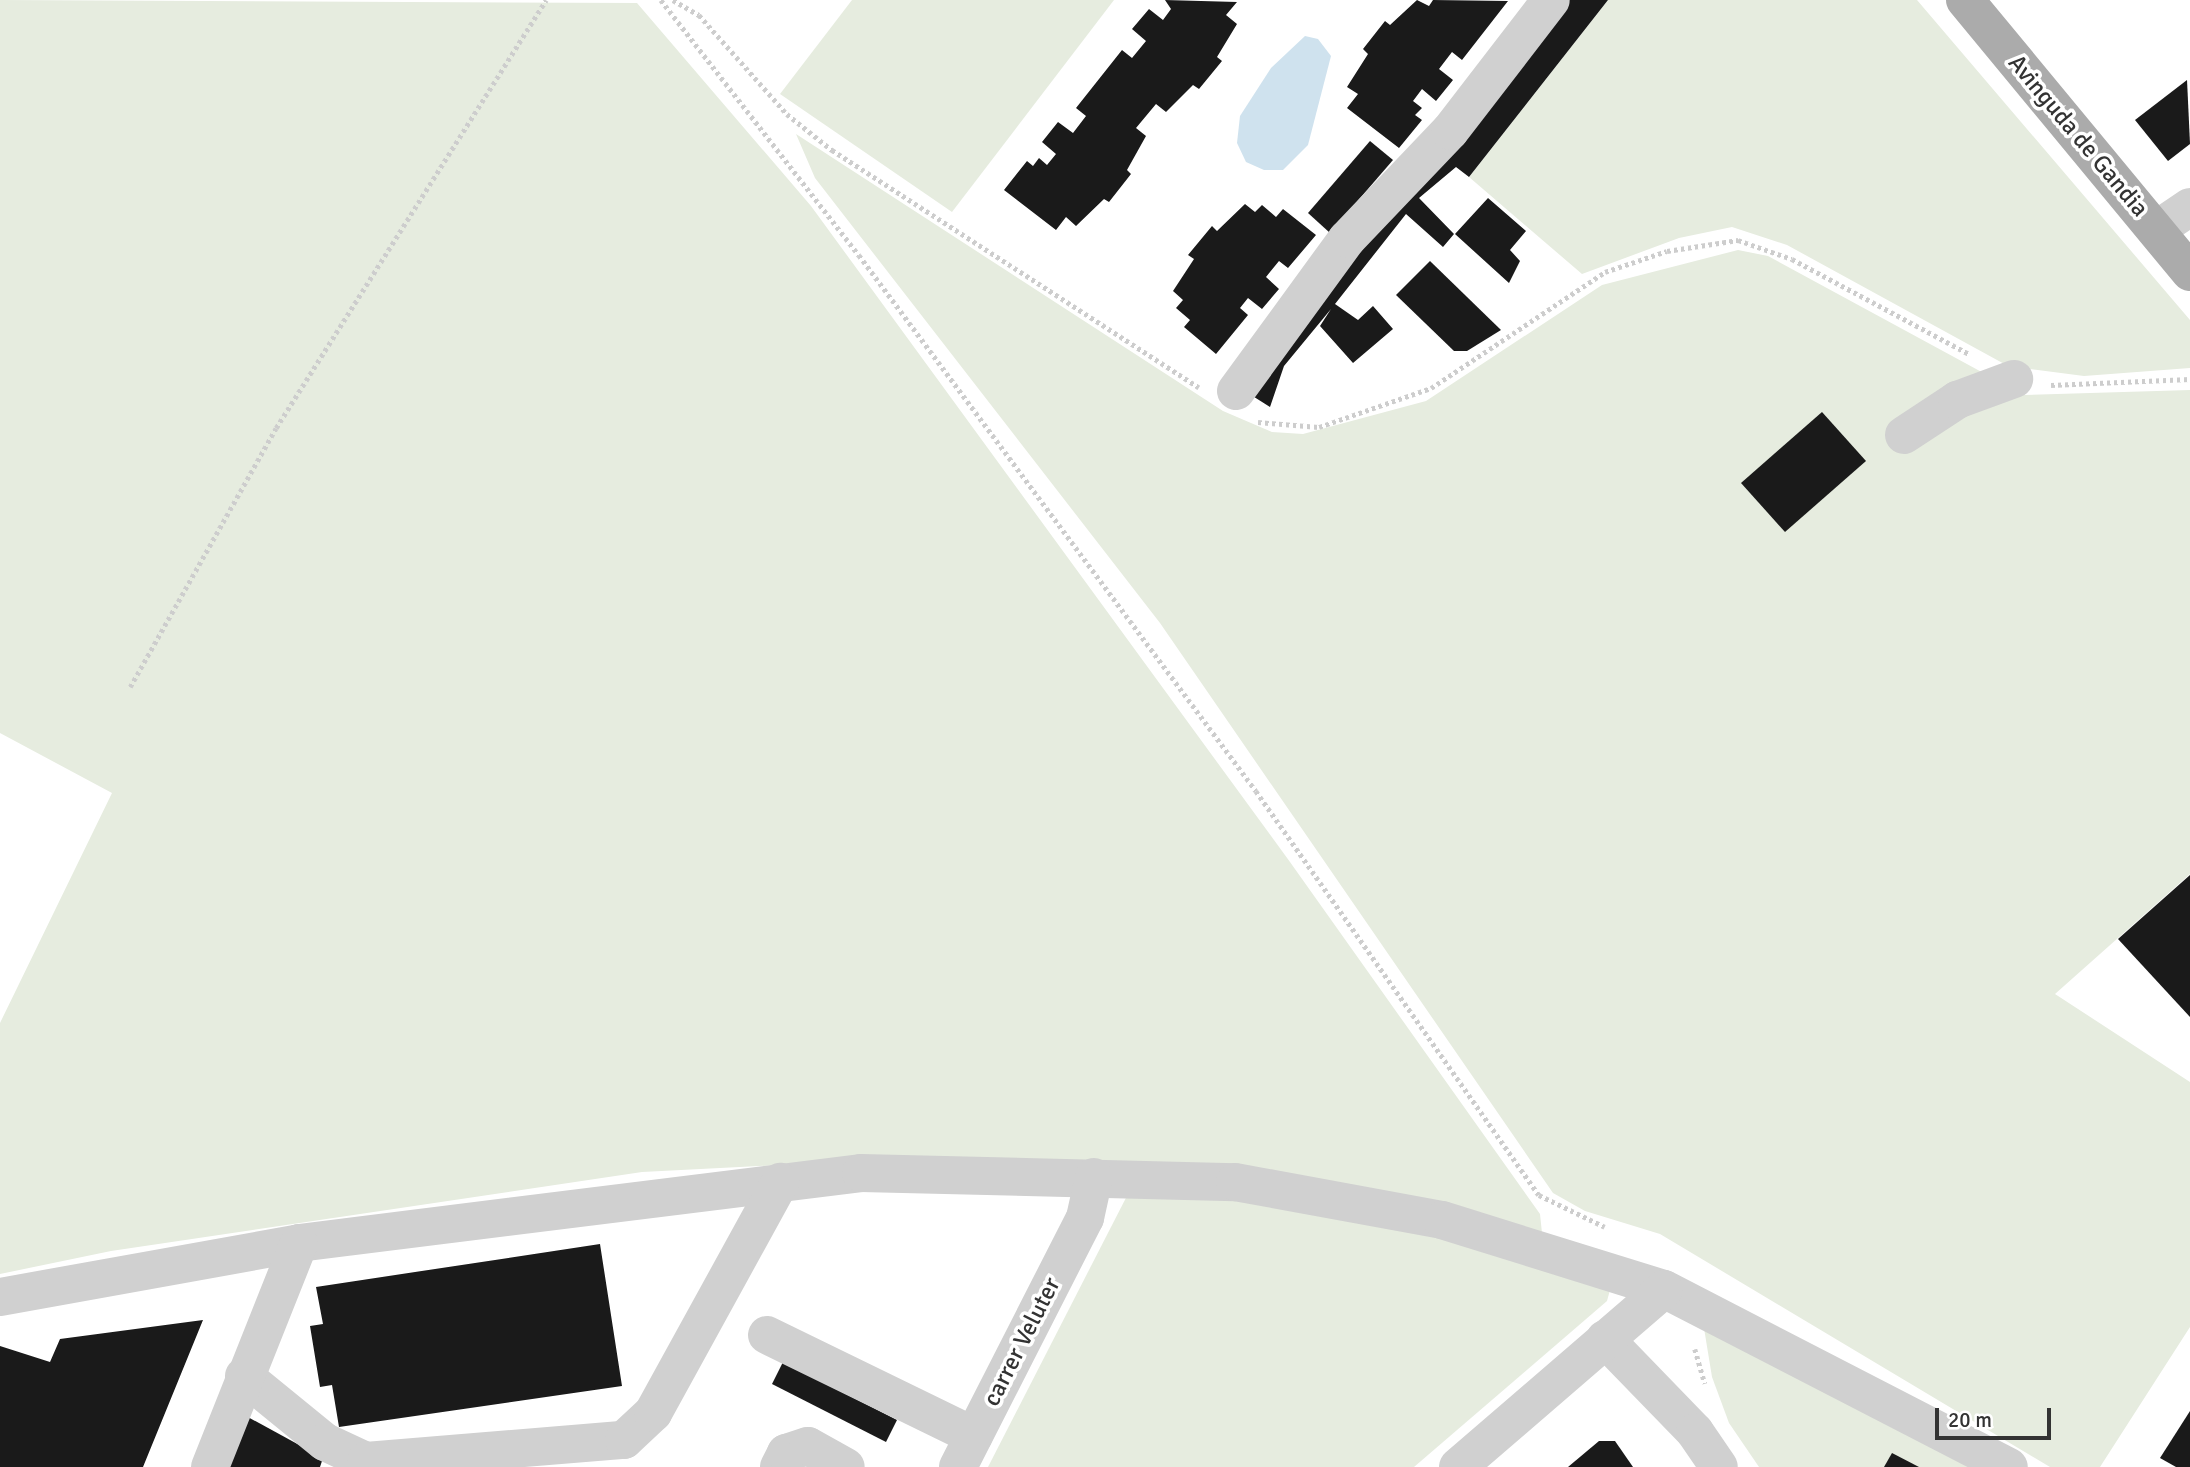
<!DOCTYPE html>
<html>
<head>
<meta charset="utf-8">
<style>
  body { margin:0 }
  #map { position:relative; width:2190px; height:1467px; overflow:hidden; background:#fff; font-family:Signika,sans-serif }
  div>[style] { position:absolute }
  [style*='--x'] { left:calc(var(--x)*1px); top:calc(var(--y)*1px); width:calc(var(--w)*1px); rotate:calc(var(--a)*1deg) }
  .green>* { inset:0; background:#e6ecdf }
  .water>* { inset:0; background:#cfe2ee }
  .building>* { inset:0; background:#1a1a1a }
  .path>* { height:4.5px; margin-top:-2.25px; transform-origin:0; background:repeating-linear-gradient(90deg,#cdcdcd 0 3.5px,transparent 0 7px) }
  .minor>* { height:38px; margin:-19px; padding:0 19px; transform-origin:19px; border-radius:19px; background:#d0d0d0 }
  .major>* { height:38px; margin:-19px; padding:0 19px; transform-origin:19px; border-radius:19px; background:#ababab }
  span { translate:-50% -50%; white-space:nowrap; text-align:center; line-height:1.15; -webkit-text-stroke:7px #fff; paint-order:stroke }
  .street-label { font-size:24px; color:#333 }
  .scale { position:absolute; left:1935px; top:1408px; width:116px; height:32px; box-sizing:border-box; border:4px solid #333; border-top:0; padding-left:9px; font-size:21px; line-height:24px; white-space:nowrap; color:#333; -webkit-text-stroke:5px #fff; paint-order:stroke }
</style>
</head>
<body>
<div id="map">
  <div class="green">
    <i style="clip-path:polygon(0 0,637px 3px,811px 206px,1290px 862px,1540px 1214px,1542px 1233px,940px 1157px,642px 1172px,111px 1251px,0 1274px,0 1023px,112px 793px,0 733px)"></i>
    <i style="clip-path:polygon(852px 0,1114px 0,952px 212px,780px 94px)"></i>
    <i style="clip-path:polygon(1608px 0,1917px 0,2190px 320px,2190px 368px,2084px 376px,2008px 366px,1787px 245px,1732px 227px,1679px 238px,1582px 274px,1469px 177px)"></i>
    <i style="clip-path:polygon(796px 134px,1223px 411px,1272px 432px,1303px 434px,1426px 401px,1602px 285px,1738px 250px,1768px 256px,2024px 395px,2190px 390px,2190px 874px,2055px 994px,2190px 1082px,2190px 1327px,2100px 1467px,2050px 1467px,1660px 1234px,1585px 1211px,1553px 1193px,1160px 623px,815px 178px)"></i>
    <i style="clip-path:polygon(1130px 1190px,1312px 1206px,1479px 1246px,1610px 1290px,1607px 1301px,1414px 1467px,988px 1467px)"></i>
    <i style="clip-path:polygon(1703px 1322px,1983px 1467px,1759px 1467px,1729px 1423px,1712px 1377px)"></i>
  </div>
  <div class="water">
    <i style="clip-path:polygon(1305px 36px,1318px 39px,1331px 56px,1308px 145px,1283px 170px,1264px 170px,1246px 162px,1237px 143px,1240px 116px,1271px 68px)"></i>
  </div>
  <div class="building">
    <i style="clip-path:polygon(1165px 0,1237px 2px,1226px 15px,1237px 24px,1217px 57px,1222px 61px,1199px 89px,1193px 85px,1166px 112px,1156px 104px,1136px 128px,1146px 136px,1127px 170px,1131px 174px,1109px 202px,1104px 199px,1076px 226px,1066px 217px,1056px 230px,1004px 190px,1027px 161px,1033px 166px,1039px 158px,1047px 165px,1056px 154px,1042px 142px,1058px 122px,1073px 133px,1086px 116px,1076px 108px,1122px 50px,1132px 58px,1146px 41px,1132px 29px,1149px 9px,1163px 20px,1171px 9px)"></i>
    <i style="clip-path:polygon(1417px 0,1429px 6px,1433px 0,1508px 1px,1462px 60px,1452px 52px,1439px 69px,1453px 80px,1436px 101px,1422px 89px,1413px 101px,1422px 108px,1415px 115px,1422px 120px,1399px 148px,1347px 108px,1358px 94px,1347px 87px,1368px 54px,1363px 49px,1385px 21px,1390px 25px)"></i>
    <i style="clip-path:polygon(1566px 0,1608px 0,1469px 177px,1456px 167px,1419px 198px,1454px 234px,1443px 247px,1406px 214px,1335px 304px,1358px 320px,1373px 306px,1393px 329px,1353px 363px,1320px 326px,1331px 309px,1284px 366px,1270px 407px,1251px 395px,1269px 359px)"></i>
    <i style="clip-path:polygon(2187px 80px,2190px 144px,2168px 161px,2135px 120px)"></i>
    <i style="clip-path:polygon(1370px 141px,1393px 160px,1330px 233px,1308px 213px)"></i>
    <i style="clip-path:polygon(1488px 198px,1526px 231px,1510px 250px,1520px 261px,1509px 283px,1455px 234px)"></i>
    <i style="clip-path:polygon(1245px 204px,1255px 212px,1262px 205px,1276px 217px,1283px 209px,1316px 235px,1288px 268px,1279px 261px,1266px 277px,1279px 289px,1262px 309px,1248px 298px,1240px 308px,1248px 315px,1216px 354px,1184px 327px,1190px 320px,1176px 308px,1183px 300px,1173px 291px,1194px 259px,1188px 255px,1212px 226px,1217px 231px)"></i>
    <i style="clip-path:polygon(1430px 261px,1501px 330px,1467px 351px,1454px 351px,1396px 295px)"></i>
    <i style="clip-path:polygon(1822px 412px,1866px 461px,1785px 532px,1741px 483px)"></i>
    <i style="clip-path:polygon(2190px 875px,2190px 1017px,2118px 939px)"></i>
    <i style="clip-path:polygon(600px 1244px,622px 1386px,339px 1427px,332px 1385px,320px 1387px,310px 1326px,323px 1324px,316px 1287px)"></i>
    <i style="clip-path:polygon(203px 1320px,143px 1467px,0 1467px,0 1346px,50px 1362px,60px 1339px)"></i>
    <i style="clip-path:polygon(783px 1362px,897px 1420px,886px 1442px,772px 1384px)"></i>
    <i style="clip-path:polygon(2190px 1411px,2190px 1467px,2176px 1467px,2160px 1458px)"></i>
    <i style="clip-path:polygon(246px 1416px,323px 1458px,320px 1467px,219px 1467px)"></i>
    <i style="clip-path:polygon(1599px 1441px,1615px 1441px,1633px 1467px,1568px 1467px)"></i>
    <i style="clip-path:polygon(1892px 1453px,1919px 1467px,1884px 1467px)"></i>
  </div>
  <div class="path">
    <i style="--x:661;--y:0;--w:323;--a:52.2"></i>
    <i style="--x:859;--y:255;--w:667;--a:53.47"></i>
    <i style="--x:1256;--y:791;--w:493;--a:55"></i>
    <i style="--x:1539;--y:1195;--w:73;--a:25.9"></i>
    <i style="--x:673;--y:0;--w:30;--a:30"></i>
    <i style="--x:699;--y:15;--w:132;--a:48.4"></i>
    <i style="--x:787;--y:114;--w:58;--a:38.7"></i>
    <i style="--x:832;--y:150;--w:437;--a:32.9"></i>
    <i style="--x:2051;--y:385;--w:139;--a:-2.5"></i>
    <i style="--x:1258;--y:422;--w:61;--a:4.7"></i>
    <i style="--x:1319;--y:427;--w:119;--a:-19.2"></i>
    <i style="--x:1431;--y:388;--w:209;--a:-33.7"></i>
    <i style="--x:1605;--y:272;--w:65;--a:-18.7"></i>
    <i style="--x:1667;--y:251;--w:72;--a:-8.8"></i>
    <i style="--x:1738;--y:240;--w:57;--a:19.4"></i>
    <i style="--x:1792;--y:259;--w:201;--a:28.2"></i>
    <i style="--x:130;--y:687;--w:297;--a:-60.6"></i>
    <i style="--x:276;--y:428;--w:506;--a:-57.75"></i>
    <i style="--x:1695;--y:1349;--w:36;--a:74"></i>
  </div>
  <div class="minor">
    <i style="--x:2156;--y:230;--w:41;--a:-34.1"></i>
    <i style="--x:1236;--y:391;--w:188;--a:-53.9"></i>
    <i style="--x:1347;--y:239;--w:149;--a:-46.4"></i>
    <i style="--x:1450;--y:131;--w:165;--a:-52.4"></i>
    <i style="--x:1904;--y:435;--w:64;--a:-33.4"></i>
    <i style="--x:1957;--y:400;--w:61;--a:-20.2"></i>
    <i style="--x:0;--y:1297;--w:304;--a:-10.2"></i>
    <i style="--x:299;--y:1243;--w:566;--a:-7.1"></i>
    <i style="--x:861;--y:1173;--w:374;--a:1.4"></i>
    <i style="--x:1235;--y:1182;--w:210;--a:10.4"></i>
    <i style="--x:1442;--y:1220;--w:232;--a:17.3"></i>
    <i style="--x:1664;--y:1289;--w:388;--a:27.3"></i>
    <i style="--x:767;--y:1335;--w:230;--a:26"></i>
    <i style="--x:1605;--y:1339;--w:129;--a:45.9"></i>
    <i style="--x:1695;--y:1432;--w:42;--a:55.6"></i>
    <i style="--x:244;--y:1376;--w:104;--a:39.2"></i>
    <i style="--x:325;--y:1442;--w:45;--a:24.9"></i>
    <i style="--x:366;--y:1461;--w:259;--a:-4.7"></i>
    <i style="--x:624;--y:1440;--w:40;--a:-43"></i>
    <i style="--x:653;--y:1413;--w:264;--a:-61.2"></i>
    <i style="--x:210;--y:1467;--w:241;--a:-68.3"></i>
    <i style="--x:779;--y:1467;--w:16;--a:-63"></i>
    <i style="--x:786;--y:1453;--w:23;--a:-18"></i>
    <i style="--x:808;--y:1446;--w:43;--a:28.9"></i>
    <i style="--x:958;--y:1467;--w:280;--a:-63"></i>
    <i style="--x:1085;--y:1218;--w:42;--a:-77.6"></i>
    <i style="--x:1458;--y:1467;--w:272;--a:-40.8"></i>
  </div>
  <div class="major">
    <i style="--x:1965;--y:0;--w:353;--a:50.4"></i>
  </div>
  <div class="street-label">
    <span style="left:2078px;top:136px;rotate:50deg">Avinguda de Gandia</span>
    <span style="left:1022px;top:1342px;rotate:-63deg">carrer Veluter</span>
  </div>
  <div class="scale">20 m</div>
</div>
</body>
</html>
